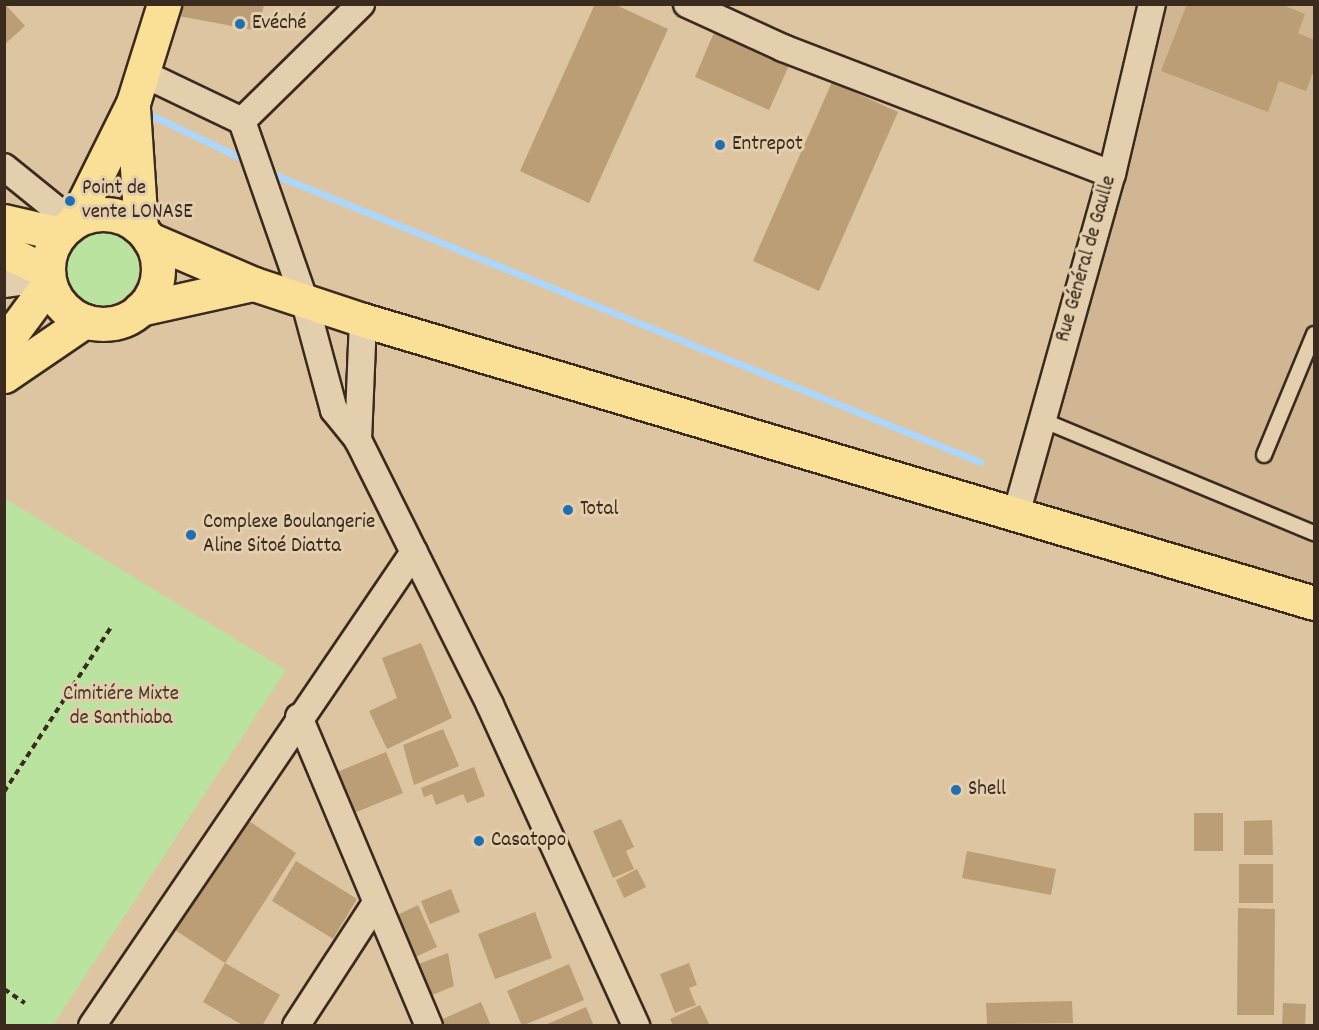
<!DOCTYPE html>
<html>
<head>
<meta charset="utf-8">
<style>
  body { margin:0 }
  #map { position:relative; width:1319px; height:1030px; overflow:hidden; background:#ddc5a1; font-family:Dekko,sans-serif }
  div>[style] { position:absolute }
  [style*='--x'] { left:calc(var(--x)*1px); top:calc(var(--y)*1px); width:calc(var(--w)*1px); rotate:calc(var(--a)*1deg) }
  .built>* { inset:0; background:#d0b692 }
  .green>* { inset:0; background:#b9e39f }
  .round { border-radius:50% }
  .stream>* { height:7px; margin:-3.5px; padding:0 3.5px; transform-origin:3.5px; border-radius:3.5px; background:#add6f8 }
  .building>* { inset:0; background:#bb9e76 }
  .path>* { height:4px; margin-top:-2px; transform-origin:0; background:repeating-linear-gradient(90deg,#3b2a1e 0 6px,transparent 0 10.5px) }
  .roads { filter:drop-shadow(2px 0 #3b2a1e) drop-shadow(-2px 0 #3b2a1e) drop-shadow(0 2px #3b2a1e) drop-shadow(0 -2px #3b2a1e) }
  .service>* { height:14px; margin:-7px; padding:0 7px; transform-origin:7px; border-radius:7px; background:#e3cead }
  .minor>* { height:26px; margin:-13px; padding:0 13px; transform-origin:13px; border-radius:13px; background:#e3cead }
  .primary>* { height:33px; margin:-16.5px; padding:0 16.5px; transform-origin:16.5px; border-radius:16.5px; background:#fadf96 }
  .trunk>* { height:33px; margin:-16.5px; padding:0 16.5px; transform-origin:16.5px; border-radius:16.5px; background:#fadf96 }
  .trunk>.ring { margin:-16.5px; padding:0; box-sizing:content-box; background:none; border:33px solid #fadf96; border-radius:50% }
  .dots>* { width:16px; height:16px; translate:-50% -50%; box-sizing:border-box; border:3px solid #e3cead; border-radius:50% }
  span { translate:-50% -50%; white-space:nowrap; text-align:center; line-height:1.15; -webkit-text-stroke:6px #e3cead; paint-order:stroke }
  .poi-label { font-size:21px; color:#3b2a1e }
  .left { translate:0 -50%; text-align:left }
  .street-label { font-size:21px; color:#3b2a1e }
  .park-label { font-size:21px; color:#483c2b }
  .frame { position:absolute; inset:0; border:6px solid #3b2a1e; pointer-events:none }
</style>
</head>
<body>
<div id="map">
  <div class="built">
    <i style="clip-path:polygon(1152px 5px,1314px 5px,1314px 603px,1017px 511px)"></i>
  </div>
  <div class="green">
    <i class="round" style="left:63px;top:230px;width:76px;height:76px"></i>
    <i style="clip-path:polygon(4px 498px,286px 670px,53px 1025px,5px 1025px)"></i>
  </div>
  <div class="stream">
    <i style="--x:147;--y:113;--w:111;--a:25.6"></i>
    <i style="--x:268;--y:172;--w:769;--a:22.16"></i>
  </div>
  <div class="building">
    <i style="clip-path:polygon(5px 4px,25px 26px,5px 44px)"></i>
    <i style="clip-path:polygon(181px 4px,264px 4px,259px 31px,179px 16px)"></i>
    <i style="clip-path:polygon(595px 4px,614px 4px,668px 29px,589px 203px,520px 171px)"></i>
    <i style="clip-path:polygon(1187px 4px,1280px 4px,1305px 14px,1298px 33px,1314px 40px,1314px 70px,1306px 91px,1279px 81px,1268px 112px,1161px 71px)"></i>
    <i style="clip-path:polygon(716px 28px,791px 61px,769px 110px,695px 77px)"></i>
    <i style="clip-path:polygon(832px 82px,898px 112px,819px 291px,753px 261px)"></i>
    <i style="clip-path:polygon(421px 643px,452px 718px,387px 749px,369px 711px,397px 698px,382px 658px)"></i>
    <i style="clip-path:polygon(443px 729px,459px 766px,414px 785px,403px 745px)"></i>
    <i style="clip-path:polygon(386px 752px,403px 793px,349px 815px,332px 774px)"></i>
    <i style="clip-path:polygon(474px 767px,485px 796px,467px 803px,463px 794px,436px 805px,432px 794px,424px 797px,421px 788px)"></i>
    <i style="clip-path:polygon(1194px 813px,1223px 813px,1223px 851px,1194px 851px)"></i>
    <i style="clip-path:polygon(243px 817px,296px 853px,225px 963px,172px 928px)"></i>
    <i style="clip-path:polygon(621px 819px,634px 847px,626px 851px,634px 869px,613px 878px,593px 831px)"></i>
    <i style="clip-path:polygon(1272px 820px,1273px 855px,1244px 855px,1244px 821px)"></i>
    <i style="clip-path:polygon(967px 851px,1056px 869px,1051px 895px,962px 878px)"></i>
    <i style="clip-path:polygon(296px 861px,357px 899px,333px 939px,272px 901px)"></i>
    <i style="clip-path:polygon(1239px 864px,1273px 864px,1273px 903px,1239px 903px)"></i>
    <i style="clip-path:polygon(637px 869px,646px 887px,624px 898px,616px 880px)"></i>
    <i style="clip-path:polygon(451px 889px,460px 912px,430px 924px,421px 901px)"></i>
    <i style="clip-path:polygon(418px 905px,437px 947px,409px 960px,391px 918px)"></i>
    <i style="clip-path:polygon(1238px 908px,1275px 909px,1274px 1015px,1237px 1015px)"></i>
    <i style="clip-path:polygon(535px 912px,552px 958px,495px 979px,478px 934px)"></i>
    <i style="clip-path:polygon(448px 953px,454px 986px,425px 998px,413px 966px)"></i>
    <i style="clip-path:polygon(225px 963px,280px 995px,262px 1026px,244px 1026px,203px 1002px)"></i>
    <i style="clip-path:polygon(689px 963px,697px 985px,689px 988px,696px 1005px,675px 1013px,660px 974px)"></i>
    <i style="clip-path:polygon(569px 964px,584px 1000px,522px 1026px,507px 991px)"></i>
    <i style="clip-path:polygon(1072px 1001px,1073px 1023px,987px 1024px,986px 1003px)"></i>
    <i style="clip-path:polygon(481px 1002px,491px 1026px,437px 1026px,436px 1022px)"></i>
    <i style="clip-path:polygon(1283px 1003px,1306px 1004px,1305px 1026px,1282px 1026px)"></i>
    <i style="clip-path:polygon(700px 1005px,710px 1026px,673px 1026px,670px 1019px)"></i>
    <i style="clip-path:polygon(586px 1007px,594px 1026px,543px 1026px)"></i>
  </div>
  <div class="path">
    <i style="--x:4;--y:792;--w:198;--a:-57"></i>
    <i style="--x:4;--y:989;--w:25;--a:34"></i>
  </div>
  <div class="roads">
    <div class="service">
      <i style="--x:1042;--y:420;--w:295;--a:22.6"></i>
      <i style="--x:1264;--y:455;--w:131;--a:-67.5"></i>
    </div>
    <div class="minor">
      <i style="--x:687;--y:4;--w:106;--a:24.6"></i>
      <i style="--x:783;--y:48;--w:352;--a:21"></i>
      <i style="--x:144;--y:74;--w:109;--a:25.6"></i>
      <i style="--x:242;--y:121;--w:188;--a:70.8"></i>
      <i style="--x:304;--y:299;--w:115;--a:74.9"></i>
      <i style="--x:334;--y:410;--w:38;--a:51"></i>
      <i style="--x:358;--y:440;--w:296;--a:63.5"></i>
      <i style="--x:490;--y:705;--w:353;--a:65.5"></i>
      <i style="--x:242;--y:121;--w:167;--a:-44.5"></i>
      <i style="--x:4;--y:167;--w:87;--a:39"></i>
      <i style="--x:4;--y:284;--w:44;--a:-7.8"></i>
      <i style="--x:358;--y:440;--w:120;--a:-87.6"></i>
      <i style="--x:1017;--y:511;--w:350;--a:-74.3"></i>
      <i style="--x:1112;--y:174;--w:175;--a:-76.8"></i>
      <i style="--x:299;--y:717;--w:335;--a:67.2"></i>
      <i style="--x:92;--y:1026;--w:573;--a:-55.81"></i>
      <i style="--x:296;--y:1026;--w:147;--a:-57"></i>
    </div>
    <div class="primary">
      <i style="--x:133;--y:108;--w:121;--a:86.2"></i>
      <i style="--x:75;--y:220;--w:131;--a:-63.6"></i>
      <i style="--x:133;--y:103;--w:104;--a:-72.6"></i>
      <i style="--x:4;--y:344;--w:76;--a:-53.6"></i>
      <i style="--x:4;--y:376;--w:98;--a:-34.2"></i>
    </div>
    <div class="trunk">
      <i class="ring" style="left:48px;top:214px;width:77px;height:77px"></i>
      <i style="--x:4;--y:221;--w:57;--a:13.1"></i>
      <i style="--x:149;--y:239;--w:114;--a:23.2"></i>
      <i style="--x:254;--y:284;--w:115;--a:18.3"></i>
      <i style="--x:363;--y:320;--w:992;--a:16.57"></i>
      <i style="--x:4;--y:251;--w:49;--a:25.5"></i>
      <i style="--x:140;--y:309;--w:116;--a:-12.5"></i>
    </div>
  </div>
  <div class="dots">
    <i style="left:240px;top:24px;background:#1f6fb2"></i>
    <i style="left:720px;top:145px;background:#1f6fb2"></i>
    <i style="left:70px;top:201px;background:#1f6fb2"></i>
    <i style="left:568px;top:510px;background:#1f6fb2"></i>
    <i style="left:191px;top:535px;background:#1f6fb2"></i>
    <i style="left:956px;top:790px;background:#1f6fb2"></i>
    <i style="left:479px;top:841px;background:#1f6fb2"></i>
  </div>
  <div class="poi-label">
    <span class="left" style="left:252px;top:24px">Evéché</span>
    <span class="left" style="left:732px;top:145px">Entrepot</span>
    <span class="left" style="left:82px;top:201px">Point de<br>vente LONASE</span>
    <span class="left" style="left:580px;top:510px">Total</span>
    <span class="left" style="left:203px;top:535px">Complexe Boulangerie<br>Aline Sitoé Diatta</span>
    <span class="left" style="left:968px;top:790px">Shell</span>
    <span class="left" style="left:491px;top:841px">Casatopo</span>
  </div>
  <div class="street-label">
    <span style="left:1087px;top:259px;rotate:-74deg">Rue Général de Gaulle</span>
  </div>
  <div class="park-label">
    <span style="left:121px;top:707px">Cimitiére Mixte<br>de Santhiaba</span>
  </div>
  <div class="frame"></div>
</div>
</body>
</html>
